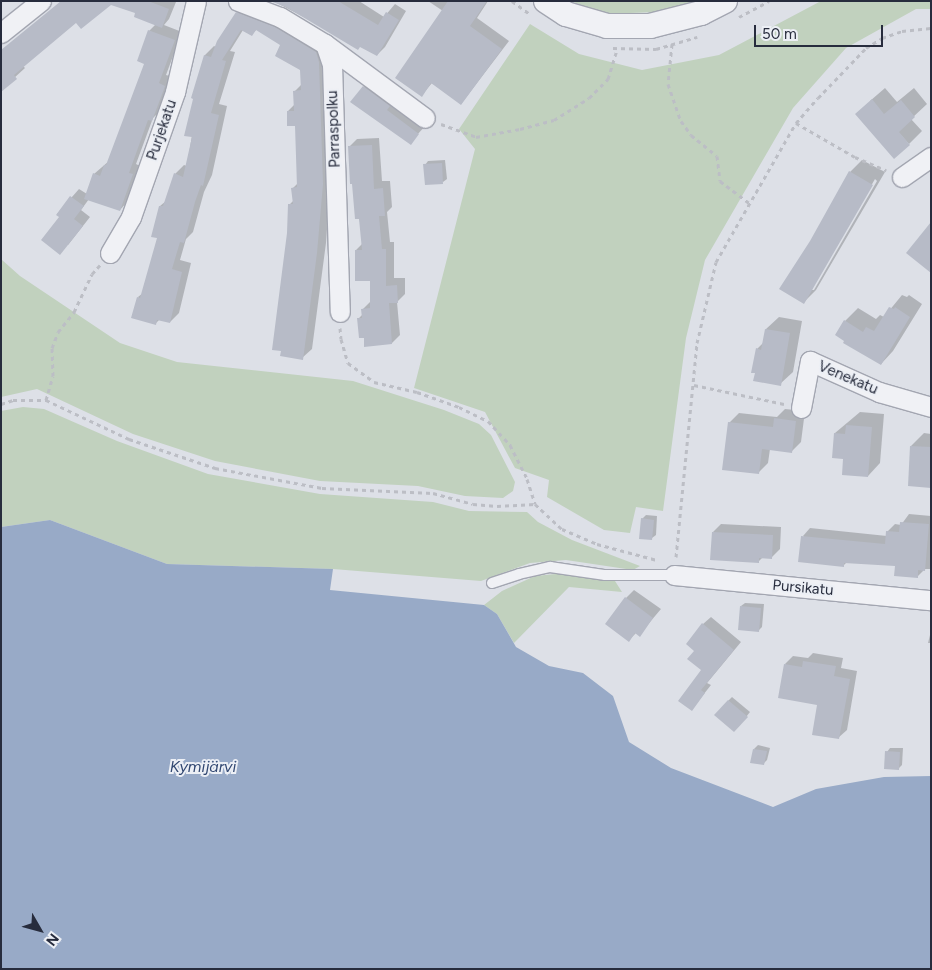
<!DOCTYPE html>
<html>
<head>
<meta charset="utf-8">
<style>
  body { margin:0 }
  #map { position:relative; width:932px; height:970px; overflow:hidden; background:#dde0e7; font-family:Figtree,sans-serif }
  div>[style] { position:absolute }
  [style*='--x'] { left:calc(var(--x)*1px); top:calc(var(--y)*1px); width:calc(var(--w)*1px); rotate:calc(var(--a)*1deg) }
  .green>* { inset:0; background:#c1d1be }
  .water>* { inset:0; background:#98aac7 }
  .shadow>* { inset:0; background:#0003 }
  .building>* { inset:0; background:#b7bbc7 }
  .path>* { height:3px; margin-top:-1.5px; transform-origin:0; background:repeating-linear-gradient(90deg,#bcbec5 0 4px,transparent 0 8px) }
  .roads { filter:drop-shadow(1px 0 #a3a6b1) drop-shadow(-1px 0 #a3a6b1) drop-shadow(0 1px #a3a6b1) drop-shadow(0 -1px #a3a6b1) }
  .service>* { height:10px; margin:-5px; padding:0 5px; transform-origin:5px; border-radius:5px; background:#f0f1f5 }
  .minor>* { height:19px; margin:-9.5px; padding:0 9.5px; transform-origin:9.5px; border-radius:9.5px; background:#f0f1f5 }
  .tertiary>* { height:24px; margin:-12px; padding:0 12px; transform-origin:12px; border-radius:12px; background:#f0f1f5 }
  span { translate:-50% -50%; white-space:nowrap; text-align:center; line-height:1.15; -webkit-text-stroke:4px #eceff5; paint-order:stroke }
  .street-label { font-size:15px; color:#272c3d }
  .water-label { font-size:16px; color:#314771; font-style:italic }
  .frame { position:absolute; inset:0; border:2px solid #272c3d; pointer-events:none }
  .north { position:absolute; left:15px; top:905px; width:50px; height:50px; -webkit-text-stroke:4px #eceff5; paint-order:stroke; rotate:128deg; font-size:14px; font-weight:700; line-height:20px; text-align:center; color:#272c3d }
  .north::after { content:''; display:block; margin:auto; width:18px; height:22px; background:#272c3d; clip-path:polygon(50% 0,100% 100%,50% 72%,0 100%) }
  .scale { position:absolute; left:754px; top:25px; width:129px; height:22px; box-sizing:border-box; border:2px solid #272c3d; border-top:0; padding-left:6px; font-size:15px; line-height:18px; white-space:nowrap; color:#272c3d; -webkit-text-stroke:4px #eceff5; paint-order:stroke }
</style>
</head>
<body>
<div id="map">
  <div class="green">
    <i style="clip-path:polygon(571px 1px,695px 1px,658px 12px,603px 14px)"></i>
    <i style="clip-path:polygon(821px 1px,931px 1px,931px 9px,916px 9px,846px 48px,793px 108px,705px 260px,686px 338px,663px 511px,636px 507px,630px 533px,604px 530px,547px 497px,549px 480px,515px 468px,485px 412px,414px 388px,475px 149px,459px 129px,530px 24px,579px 54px,642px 70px,719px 55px)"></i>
    <i style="clip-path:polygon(1px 259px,20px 276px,120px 343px,177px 362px,353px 381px,444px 410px,479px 424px,491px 435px,515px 482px,513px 491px,503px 498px,465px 496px,418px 486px,320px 481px,215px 461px,133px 434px,37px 389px,1px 397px)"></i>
    <i style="clip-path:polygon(23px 407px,44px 409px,117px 441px,208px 474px,320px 494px,433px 502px,469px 511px,527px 512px,538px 522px,572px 540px,640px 566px,633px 570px,566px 560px,530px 563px,481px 581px,333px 569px,167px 564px,50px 520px,1px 527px,1px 411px)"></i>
    <i style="clip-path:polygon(566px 573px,615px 581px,622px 592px,569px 587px,514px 643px,497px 614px,484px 605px,502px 591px,535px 576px)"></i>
  </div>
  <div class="water">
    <i style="clip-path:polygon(50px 520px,167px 564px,333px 569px,330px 590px,484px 605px,497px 614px,516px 647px,549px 666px,583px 673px,613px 696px,629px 742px,671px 768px,773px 807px,816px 789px,884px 777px,931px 776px,931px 969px,1px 969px,1px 527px)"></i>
  </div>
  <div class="shadow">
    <i style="clip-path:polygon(106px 1px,176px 2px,169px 19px,164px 25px,182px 32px,166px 75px,173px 77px,160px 111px,153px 118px,136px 164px,140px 166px,128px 201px,120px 210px,89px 199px,81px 210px,90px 217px,68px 245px,61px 217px,57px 214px,79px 189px,87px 194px,94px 174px,109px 161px,146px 63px,149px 31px,156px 24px,137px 13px)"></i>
    <i style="clip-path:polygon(273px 1px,359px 1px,384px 17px,395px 4px,406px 11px,385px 47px,377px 55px)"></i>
    <i style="clip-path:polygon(428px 1px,488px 1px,477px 18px,509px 41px,461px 104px,432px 83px,422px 95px,443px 11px)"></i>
    <i style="clip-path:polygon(247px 4px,325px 42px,331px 174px,326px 243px,312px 349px,302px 358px,288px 233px,289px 205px,294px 200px,293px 188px,298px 183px,296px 124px,288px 111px,295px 104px,294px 92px,302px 84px,301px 70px,282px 45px,257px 29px,251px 35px,243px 30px,230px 51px,235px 52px,219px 104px,227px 106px,212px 175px,204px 192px,193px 232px,186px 239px,180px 260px,191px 263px,179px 313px,170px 322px,160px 319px,155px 324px,138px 297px,143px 293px,159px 238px,160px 206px,166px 201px,175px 174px,184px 165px,187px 166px,205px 55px,214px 46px,216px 47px,237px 13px)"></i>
    <i style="clip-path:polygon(76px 22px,23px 66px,25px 68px,1px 90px,1px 53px)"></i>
    <i style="clip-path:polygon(371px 79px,425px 126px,410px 143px,364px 87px)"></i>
    <i style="clip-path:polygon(885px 88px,897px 102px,914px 88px,927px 104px,911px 119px,922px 131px,909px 144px,870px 101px)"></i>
    <i style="clip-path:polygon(379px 138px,382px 181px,390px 181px,392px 207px,387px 212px,390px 242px,394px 242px,394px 278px,405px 278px,405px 294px,397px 302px,400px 335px,392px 343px,365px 336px,358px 319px,363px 314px,362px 310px,370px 302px,371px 279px,356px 250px,363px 243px,349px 147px,357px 139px)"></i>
    <i style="clip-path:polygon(445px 160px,447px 179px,443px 182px,425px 165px,428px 161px)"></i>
    <i style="clip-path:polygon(evenodd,862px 160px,885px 172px,816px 290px,803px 303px,811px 241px,850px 172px,862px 160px,875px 179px,877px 181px,814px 290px,811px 290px,875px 179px)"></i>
    <i style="clip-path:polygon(902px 295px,907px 297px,909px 295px,922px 304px,893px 351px,881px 364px,845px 321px,858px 308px,876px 319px,880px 315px,884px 317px)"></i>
    <i style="clip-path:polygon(779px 317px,802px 321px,793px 372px,780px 384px,757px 349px,764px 342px,766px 329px)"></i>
    <i style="clip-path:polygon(785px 409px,805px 411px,801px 442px,791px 452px,770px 449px,768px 463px,758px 473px,729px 423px,739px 413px,777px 417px)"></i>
    <i style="clip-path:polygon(860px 412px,884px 414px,880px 463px,868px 476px,844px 458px,835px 433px)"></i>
    <i style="clip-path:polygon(924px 433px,931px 434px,931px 486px,911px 446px)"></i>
    <i style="clip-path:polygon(909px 514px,931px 516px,931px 569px,925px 569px,917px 577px,896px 565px,847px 562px,843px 566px,803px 536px,810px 528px,887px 536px,887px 532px,895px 524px,901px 525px)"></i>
    <i style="clip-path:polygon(646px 515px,657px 516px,656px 535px,652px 538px,642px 519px)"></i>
    <i style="clip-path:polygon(721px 524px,781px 527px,780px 549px,772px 557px,763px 557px,758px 562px,713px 532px)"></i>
    <i style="clip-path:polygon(634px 590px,661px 609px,639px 635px,636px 633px,629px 640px,626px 598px)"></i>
    <i style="clip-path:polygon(745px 603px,764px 604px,762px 627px,758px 631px,741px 606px)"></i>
    <i style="clip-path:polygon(711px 617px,741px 642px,707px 683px,711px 685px,692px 709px,703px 670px,696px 650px,703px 624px)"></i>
    <i style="clip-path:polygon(931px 631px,931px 643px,928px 643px)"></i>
    <i style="clip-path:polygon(813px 653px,843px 658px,841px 668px,857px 671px,847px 730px,838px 738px,819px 704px,785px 664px,793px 656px,808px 658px)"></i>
    <i style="clip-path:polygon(732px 697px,750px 712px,738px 727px,728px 701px)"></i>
    <i style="clip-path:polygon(758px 745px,770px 748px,767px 760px,763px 764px,754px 749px)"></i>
    <i style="clip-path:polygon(890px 748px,903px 748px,902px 765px,898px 769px,887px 752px)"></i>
  </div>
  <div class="building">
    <i style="clip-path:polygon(61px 1px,148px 1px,169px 9px,162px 28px,134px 17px,135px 13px,111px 5px,81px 29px,76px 23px,14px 75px,17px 79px,1px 92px,1px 50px)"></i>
    <i style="clip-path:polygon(270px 1px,338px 1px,378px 25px,386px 12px,399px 20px,377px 56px,360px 47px,358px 50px,286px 7px)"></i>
    <i style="clip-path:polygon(448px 1px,487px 1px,470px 26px,502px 49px,461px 105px,431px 83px,422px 97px,395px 78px)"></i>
    <i style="clip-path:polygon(236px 12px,275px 27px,316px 52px,319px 62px,323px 184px,317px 253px,303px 360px,280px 356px,281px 351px,272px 350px,287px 233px,288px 204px,293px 204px,291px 188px,297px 187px,295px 126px,287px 126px,287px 111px,294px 111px,293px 91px,301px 90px,300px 70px,275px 56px,280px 45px,256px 30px,252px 36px,241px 30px,222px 60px,226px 61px,211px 113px,219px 115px,203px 186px,201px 185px,195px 202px,184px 243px,180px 242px,172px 269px,182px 272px,170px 323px,157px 320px,156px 325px,131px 318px,137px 297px,140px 298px,157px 238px,151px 237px,159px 206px,163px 206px,174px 173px,183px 177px,192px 137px,184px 136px,193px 99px,191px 98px,204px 55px,211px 57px,217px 41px)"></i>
    <i style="clip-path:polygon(148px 30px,175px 40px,159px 83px,165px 86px,164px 89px,152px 121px,148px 120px,129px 173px,133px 174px,120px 211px,84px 199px,93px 173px,100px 176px,104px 165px,106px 165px,144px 64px,137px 61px)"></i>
    <i style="clip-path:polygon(363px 86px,390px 106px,387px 110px,419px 134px,411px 145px,350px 102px)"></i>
    <i style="clip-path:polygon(872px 99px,884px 114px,901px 100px,915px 117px,899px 132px,910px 145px,894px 159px,855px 114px)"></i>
    <i style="clip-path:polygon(372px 145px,374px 189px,383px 188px,385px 216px,379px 216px,382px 249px,386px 249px,386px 286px,397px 285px,398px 303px,389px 303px,392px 344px,364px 347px,364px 338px,359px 338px,357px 318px,362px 318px,361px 309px,370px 308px,370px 281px,355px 281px,355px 250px,362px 250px,359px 219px,355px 219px,352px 184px,350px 184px,348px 146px)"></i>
    <i style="clip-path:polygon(442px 163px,443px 184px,425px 185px,423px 164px)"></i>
    <i style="clip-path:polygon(849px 171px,873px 185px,804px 304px,779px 289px,810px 241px)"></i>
    <i style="clip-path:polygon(70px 196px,84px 206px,74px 219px,83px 226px,60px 255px,41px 240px,59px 217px,56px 215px)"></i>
    <i style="clip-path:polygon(931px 222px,931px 273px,906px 253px)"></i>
    <i style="clip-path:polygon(889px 307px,894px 309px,895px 307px,910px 317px,881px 365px,843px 343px,844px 341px,835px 335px,844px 320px,863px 332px,866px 327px,874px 331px)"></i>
    <i style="clip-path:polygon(765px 329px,790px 333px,781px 386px,753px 381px,755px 373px,751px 373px,756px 348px,761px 350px)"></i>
    <i style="clip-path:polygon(774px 418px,796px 421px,792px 453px,762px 449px,759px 474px,722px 470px,728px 422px,773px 427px)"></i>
    <i style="clip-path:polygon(846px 425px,872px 427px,868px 477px,842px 475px,843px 459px,832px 458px,834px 433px,845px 434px)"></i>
    <i style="clip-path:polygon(910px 446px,931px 447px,931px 488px,908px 486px)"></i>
    <i style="clip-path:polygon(641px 518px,654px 520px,652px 540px,639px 539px)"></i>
    <i style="clip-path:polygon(900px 522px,929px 524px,925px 571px,918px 570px,918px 578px,894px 576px,895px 566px,844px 563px,844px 567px,798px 562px,801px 536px,885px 544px,886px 531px,899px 532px)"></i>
    <i style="clip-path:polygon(712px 532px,773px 535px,772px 559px,759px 558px,759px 563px,710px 560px)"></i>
    <i style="clip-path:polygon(625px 597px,653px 618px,640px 637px,635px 633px,629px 642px,605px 624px)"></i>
    <i style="clip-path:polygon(740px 606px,761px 608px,759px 632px,738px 630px)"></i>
    <i style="clip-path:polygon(702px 623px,734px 650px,701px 690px,705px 693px,692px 711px,678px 701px,701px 670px,687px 659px,694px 651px,686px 644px)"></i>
    <i style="clip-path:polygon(803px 661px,836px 666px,834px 676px,850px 679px,839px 739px,812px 735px,817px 705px,778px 698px,784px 664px,802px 667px)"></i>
    <i style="clip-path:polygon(728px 700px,748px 717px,734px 732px,714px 715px)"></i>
    <i style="clip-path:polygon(753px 749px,767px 751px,764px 765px,750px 763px)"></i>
    <i style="clip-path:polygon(885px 751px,900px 752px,899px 770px,884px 769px)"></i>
  </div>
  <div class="path">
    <i style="--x:512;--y:1;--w:22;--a:36"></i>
    <i style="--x:739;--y:17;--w:34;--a:-28"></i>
    <i style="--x:672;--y:44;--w:40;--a:95.7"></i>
    <i style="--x:668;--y:84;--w:39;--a:71"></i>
    <i style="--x:681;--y:121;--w:17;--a:54"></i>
    <i style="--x:691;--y:135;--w:33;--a:39"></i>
    <i style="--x:717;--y:156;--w:25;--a:83"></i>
    <i style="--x:720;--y:181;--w:39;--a:37"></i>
    <i style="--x:613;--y:48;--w:43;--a:1.3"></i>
    <i style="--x:656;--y:49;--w:43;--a:-16.3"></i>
    <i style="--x:796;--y:123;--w:68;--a:30"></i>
    <i style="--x:855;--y:157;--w:34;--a:23"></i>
    <i style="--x:441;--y:124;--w:37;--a:20"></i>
    <i style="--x:476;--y:137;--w:45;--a:-10.3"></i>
    <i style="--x:520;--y:129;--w:35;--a:-15"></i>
    <i style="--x:554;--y:120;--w:41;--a:-32.2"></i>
    <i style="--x:589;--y:98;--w:27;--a:-45"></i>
    <i style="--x:608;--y:79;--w:31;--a:-73"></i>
    <i style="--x:340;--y:328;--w:11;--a:85"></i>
    <i style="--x:341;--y:339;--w:25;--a:74"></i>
    <i style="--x:348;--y:363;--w:32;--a:36"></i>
    <i style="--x:374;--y:382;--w:44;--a:13.1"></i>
    <i style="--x:417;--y:392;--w:45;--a:19.7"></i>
    <i style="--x:459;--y:407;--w:32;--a:26"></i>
    <i style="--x:488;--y:421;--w:33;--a:47"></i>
    <i style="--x:510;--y:445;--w:38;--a:63"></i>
    <i style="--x:527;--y:479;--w:26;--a:72"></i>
    <i style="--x:694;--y:385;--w:92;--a:11.9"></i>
    <i style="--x:46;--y:400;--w:25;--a:-74"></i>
    <i style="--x:53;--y:376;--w:28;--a:-92"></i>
    <i style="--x:52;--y:348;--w:17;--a:-69"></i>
    <i style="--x:58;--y:332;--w:26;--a:-51"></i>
    <i style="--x:74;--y:312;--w:42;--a:-64.7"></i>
    <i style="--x:92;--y:274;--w:12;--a:-48"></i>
    <i style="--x:1;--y:404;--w:13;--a:-18"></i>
    <i style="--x:13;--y:400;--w:33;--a:0"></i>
    <i style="--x:46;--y:400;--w:92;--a:25.2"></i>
    <i style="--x:129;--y:439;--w:91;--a:18.6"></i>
    <i style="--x:215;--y:468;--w:109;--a:10.6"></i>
    <i style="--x:322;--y:488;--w:111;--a:2.6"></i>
    <i style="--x:433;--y:493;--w:41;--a:15.4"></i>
    <i style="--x:473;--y:504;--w:24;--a:5"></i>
    <i style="--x:497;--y:506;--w:38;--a:-3"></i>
    <i style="--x:535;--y:504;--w:37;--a:43"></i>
    <i style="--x:562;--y:529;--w:38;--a:23"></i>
    <i style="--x:597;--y:544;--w:62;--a:14.9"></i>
    <i style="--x:676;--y:557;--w:215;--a:-84.4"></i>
    <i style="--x:697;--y:343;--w:83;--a:-76.8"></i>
    <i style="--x:716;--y:262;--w:160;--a:-60.1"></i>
    <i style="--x:796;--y:123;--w:33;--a:-49"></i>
    <i style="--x:818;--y:98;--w:69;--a:-46.2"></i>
    <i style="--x:866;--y:48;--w:19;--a:-32"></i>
    <i style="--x:882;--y:38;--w:21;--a:-19"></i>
    <i style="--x:902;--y:31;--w:29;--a:-6"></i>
  </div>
  <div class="roads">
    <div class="service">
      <i style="--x:492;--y:583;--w:28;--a:-18"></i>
      <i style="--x:519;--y:574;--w:32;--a:-13"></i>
      <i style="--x:550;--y:567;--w:56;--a:8.3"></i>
      <i style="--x:605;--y:575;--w:69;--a:0"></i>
    </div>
    <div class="minor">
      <i style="--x:238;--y:1;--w:45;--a:20.9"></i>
      <i style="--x:280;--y:17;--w:52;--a:31"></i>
      <i style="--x:325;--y:44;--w:21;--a:71"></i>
      <i style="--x:332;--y:64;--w:248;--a:88.2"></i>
      <i style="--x:1;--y:33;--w:51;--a:-38.7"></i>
      <i style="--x:325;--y:44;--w:124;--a:36.5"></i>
      <i style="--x:902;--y:177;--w:35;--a:-35"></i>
      <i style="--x:110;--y:253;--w:42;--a:-59.7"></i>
      <i style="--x:131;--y:217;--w:133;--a:-70.6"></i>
      <i style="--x:175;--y:92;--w:93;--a:-77"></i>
      <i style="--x:801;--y:408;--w:48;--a:-79.2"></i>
      <i style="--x:810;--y:361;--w:76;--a:24.2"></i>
      <i style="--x:879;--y:392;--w:54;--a:16.1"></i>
      <i style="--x:674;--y:575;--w:258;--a:5.6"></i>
    </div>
    <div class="tertiary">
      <i style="--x:546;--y:1;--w:24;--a:33"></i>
      <i style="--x:566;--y:14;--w:43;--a:16.3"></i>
      <i style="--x:607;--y:26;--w:43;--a:0"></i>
      <i style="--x:650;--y:26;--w:53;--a:-14.3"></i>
      <i style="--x:701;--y:13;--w:27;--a:-27"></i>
    </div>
  </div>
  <div class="street-label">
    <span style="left:334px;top:129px;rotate:-92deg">Parraspolku</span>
    <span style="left:162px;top:130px;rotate:-71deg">Purjekatu</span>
    <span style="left:848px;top:378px;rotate:23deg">Venekatu</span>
    <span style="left:803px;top:588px;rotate:5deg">Pursikatu</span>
  </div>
  <div class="water-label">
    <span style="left:203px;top:767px">Kymijärvi</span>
  </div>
  <div class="frame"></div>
  <div class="north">N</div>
  <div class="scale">50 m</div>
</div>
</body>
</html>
